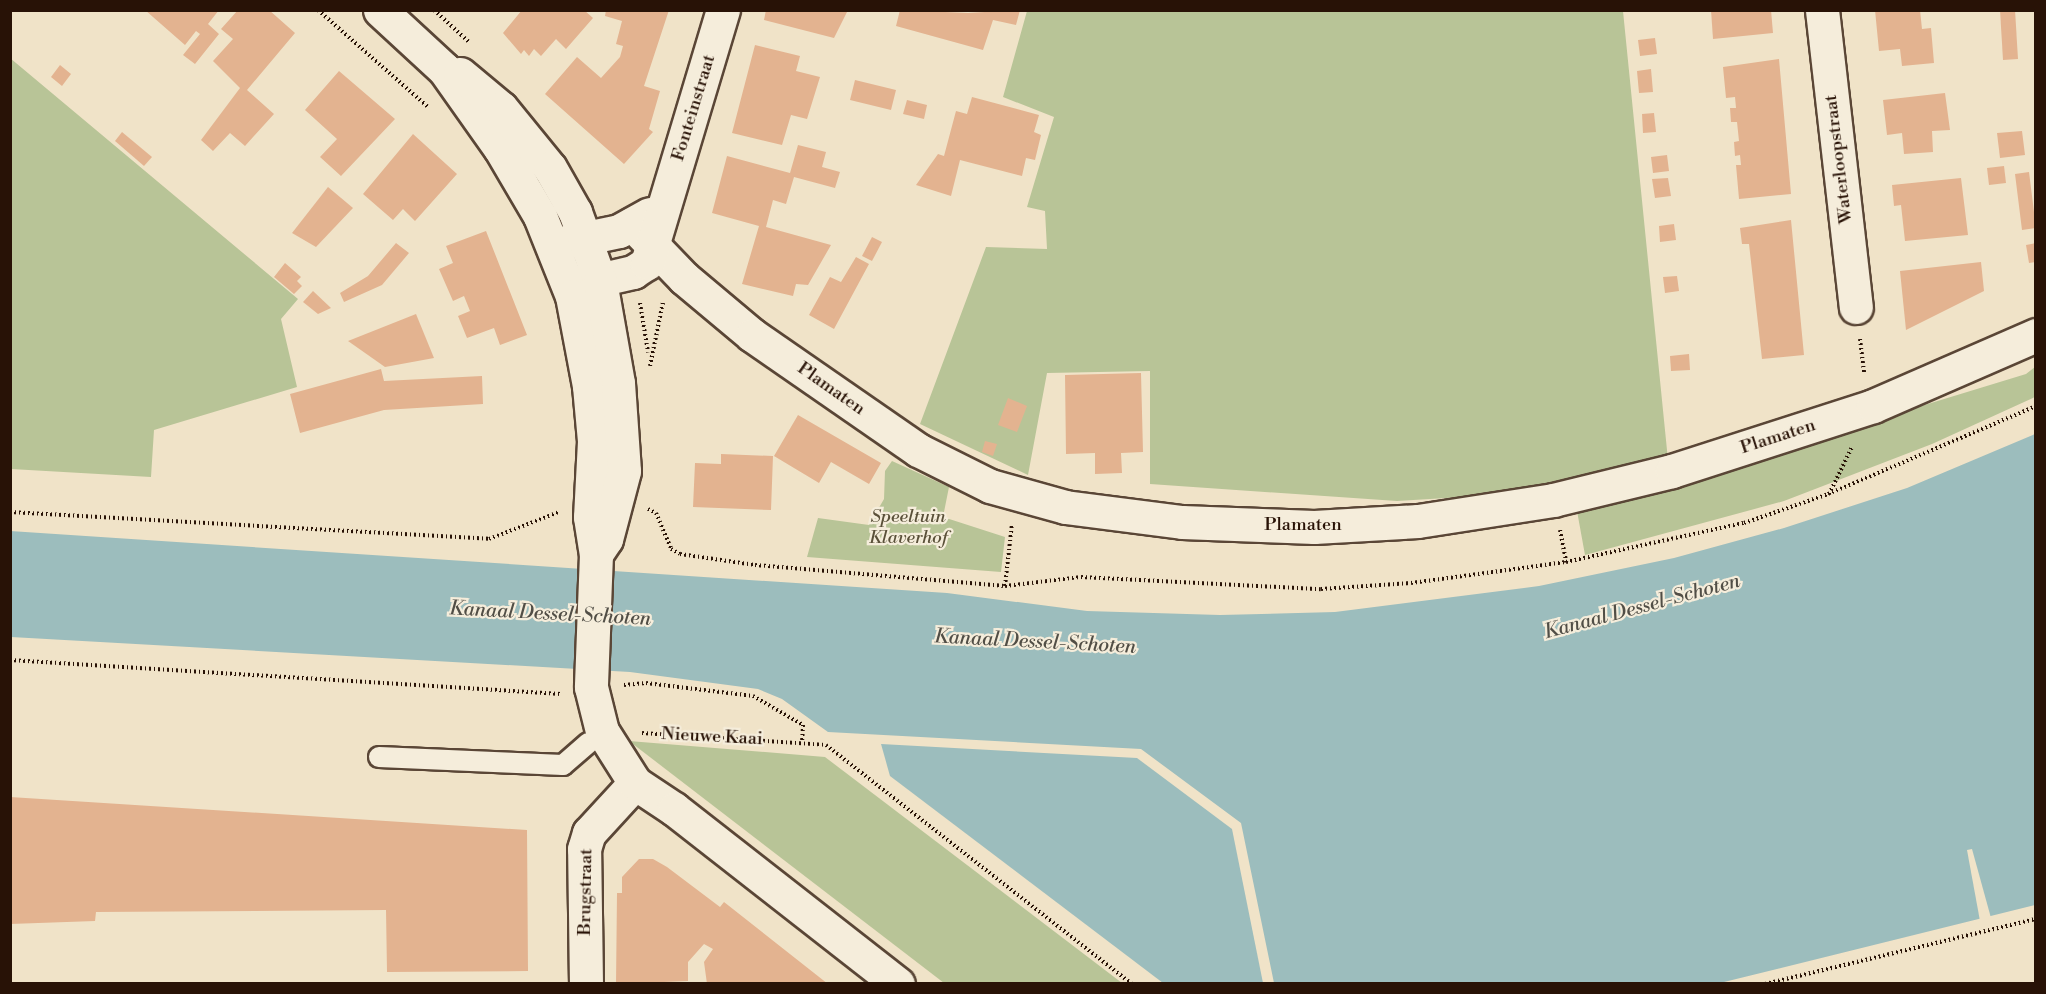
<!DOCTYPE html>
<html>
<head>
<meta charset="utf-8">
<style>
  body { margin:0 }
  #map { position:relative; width:2046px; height:994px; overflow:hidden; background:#f0e3c8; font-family:"Libre Bodoni",serif }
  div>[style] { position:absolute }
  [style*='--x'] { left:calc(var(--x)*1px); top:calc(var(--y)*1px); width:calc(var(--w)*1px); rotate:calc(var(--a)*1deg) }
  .green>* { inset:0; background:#b8c497 }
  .water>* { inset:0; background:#9cbdbd }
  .pier>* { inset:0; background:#f0e3c8 }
  .building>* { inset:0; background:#e3b390 }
  .path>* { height:4px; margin-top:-2px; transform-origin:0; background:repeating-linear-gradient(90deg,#281206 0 1.5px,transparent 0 4.5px) }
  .roads { filter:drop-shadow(2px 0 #5a4636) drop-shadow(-2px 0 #5a4636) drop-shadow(0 2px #5a4636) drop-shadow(0 -2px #5a4636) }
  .service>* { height:20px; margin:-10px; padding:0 10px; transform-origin:10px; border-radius:10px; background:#f5eddb }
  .minor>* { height:33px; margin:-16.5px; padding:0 16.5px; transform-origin:16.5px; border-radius:16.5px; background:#f5eddb }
  .tertiary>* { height:33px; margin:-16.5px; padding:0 16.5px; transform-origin:16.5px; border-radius:16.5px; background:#f5eddb }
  span { translate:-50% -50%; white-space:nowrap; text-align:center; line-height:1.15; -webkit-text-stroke:4.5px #f5eddb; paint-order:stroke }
  .street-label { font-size:18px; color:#281206 }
  .park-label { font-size:18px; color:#5a5039; font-style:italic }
  .water-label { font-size:20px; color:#514e46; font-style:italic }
  .frame { position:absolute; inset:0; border:12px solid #281206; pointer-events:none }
</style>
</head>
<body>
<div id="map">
  <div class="green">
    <i style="clip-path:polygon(1027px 11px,1623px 11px,1668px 460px,1496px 495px,1397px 501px,1150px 484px,1150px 371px,1047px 373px,1028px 475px,920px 424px,986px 247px,1047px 249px,1045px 211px,1027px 207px,1054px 117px,1003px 97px)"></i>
    <i style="clip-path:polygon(10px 58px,298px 299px,281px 319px,297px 387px,154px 430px,151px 477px,11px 469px)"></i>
    <i style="clip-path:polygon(2035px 367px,2035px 397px,1932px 444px,1784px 501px,1585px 555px,1577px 511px,2026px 374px)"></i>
    <i style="clip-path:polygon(892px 461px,949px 487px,943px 517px,1005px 537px,1001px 572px,807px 557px,818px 518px,869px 525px,884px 499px,885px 471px)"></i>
    <i style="clip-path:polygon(629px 741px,825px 757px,1122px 983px,944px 983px)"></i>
  </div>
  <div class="water">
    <i style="clip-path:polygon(2035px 434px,2035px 905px,1720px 983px,1274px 983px,1241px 823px,1141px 749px,828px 732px,782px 699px,758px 689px,630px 672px,11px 637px,10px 531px,947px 593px,1087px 611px,1220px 615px,1335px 612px,1539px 586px,1674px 558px,1784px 528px,1907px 488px)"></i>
    <i style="clip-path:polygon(881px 744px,1137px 758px,1232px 829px,1263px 983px,1163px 983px,890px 776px)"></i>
  </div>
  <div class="pier">
    <i style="clip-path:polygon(1972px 849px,1991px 918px,1980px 921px,1967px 850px)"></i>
  </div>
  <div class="building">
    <i style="clip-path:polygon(145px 10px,219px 10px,208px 24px,219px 34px,195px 64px,183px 55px,200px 34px,196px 31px,185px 45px)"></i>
    <i style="clip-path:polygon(238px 10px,269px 10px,295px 33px,247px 90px,274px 114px,245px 146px,230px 133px,213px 151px,201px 140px,240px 88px,213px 61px,233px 39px,221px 29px)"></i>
    <i style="clip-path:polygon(522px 10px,584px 10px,593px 18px,566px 49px,556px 39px,541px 56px,534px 49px,529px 56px,524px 50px,521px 54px,503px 33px)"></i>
    <i style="clip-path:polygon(606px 10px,669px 10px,644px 86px,660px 91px,649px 129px,653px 132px,624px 164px,545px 94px,577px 57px,601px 78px,620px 57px,623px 46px,616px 44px,622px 21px,605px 16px)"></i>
    <i style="clip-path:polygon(766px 10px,848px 10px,834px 38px,764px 20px)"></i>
    <i style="clip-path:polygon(900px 10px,968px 13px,1020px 10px,1016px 25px,993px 20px,983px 50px,896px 26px)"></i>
    <i style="clip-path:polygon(1711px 10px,1771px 10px,1773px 33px,1713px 39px)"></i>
    <i style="clip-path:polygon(1875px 10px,1920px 10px,1922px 29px,1931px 28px,1934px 63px,1902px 66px,1900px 49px,1879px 51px)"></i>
    <i style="clip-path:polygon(2000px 10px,2015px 10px,2018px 59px,2003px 60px)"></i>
    <i style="clip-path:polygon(1655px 38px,1657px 54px,1640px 56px,1638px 40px)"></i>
    <i style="clip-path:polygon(755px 45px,800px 56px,796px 71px,820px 77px,807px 119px,791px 115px,782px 145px,732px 133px)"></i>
    <i style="clip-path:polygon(1779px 59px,1791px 194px,1739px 199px,1736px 165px,1741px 165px,1740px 155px,1735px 156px,1734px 142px,1739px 141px,1737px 122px,1731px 122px,1730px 108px,1736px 108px,1735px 97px,1726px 98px,1723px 67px)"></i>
    <i style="clip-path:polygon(60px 65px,71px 74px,62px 86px,51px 77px)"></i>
    <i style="clip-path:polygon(1651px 69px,1653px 92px,1639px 93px,1637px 71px)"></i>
    <i style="clip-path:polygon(339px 71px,395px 119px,341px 176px,320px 157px,337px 139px,305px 110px)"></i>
    <i style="clip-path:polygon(855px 80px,896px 90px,891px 110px,850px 100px)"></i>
    <i style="clip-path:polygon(1945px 93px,1950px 130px,1932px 131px,1933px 152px,1904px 154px,1902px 133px,1887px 135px,1883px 100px)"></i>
    <i style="clip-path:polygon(972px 97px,1039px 115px,1034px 132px,1041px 135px,1035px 160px,1026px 158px,1022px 176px,960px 160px,951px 196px,916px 185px,938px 154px,944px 156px,956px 111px,967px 114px)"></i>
    <i style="clip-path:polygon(907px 100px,927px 105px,924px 119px,903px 114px)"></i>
    <i style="clip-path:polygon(1654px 113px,1656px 132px,1643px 133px,1642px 114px)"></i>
    <i style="clip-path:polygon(2022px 131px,2025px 155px,2000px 158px,1997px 133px)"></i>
    <i style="clip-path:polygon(122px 132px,152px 157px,144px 166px,115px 141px)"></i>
    <i style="clip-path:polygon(413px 134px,457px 174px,415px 221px,403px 209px,393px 220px,363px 194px)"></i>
    <i style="clip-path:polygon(798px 145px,826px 152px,822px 167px,840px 172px,835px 188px,794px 177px,786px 204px,773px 200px,766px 227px,831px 245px,808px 285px,796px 284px,793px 296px,742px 284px,759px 226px,712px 213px,727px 156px,790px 173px)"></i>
    <i style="clip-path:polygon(1667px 155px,1669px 171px,1653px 173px,1651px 157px)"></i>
    <i style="clip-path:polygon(2004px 166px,2006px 183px,1989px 185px,1987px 168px)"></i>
    <i style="clip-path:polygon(2029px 172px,2036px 228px,2022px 230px,2015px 174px)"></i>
    <i style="clip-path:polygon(1668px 178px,1671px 196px,1655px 198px,1652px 179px)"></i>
    <i style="clip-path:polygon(1961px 178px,1968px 235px,1905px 241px,1901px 205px,1894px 206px,1892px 185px)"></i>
    <i style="clip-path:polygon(328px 187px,353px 208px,316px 247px,292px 233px)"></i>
    <i style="clip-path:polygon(1791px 220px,1804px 355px,1762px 359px,1749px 244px,1742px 244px,1740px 228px)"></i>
    <i style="clip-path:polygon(1674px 224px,1676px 240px,1660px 242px,1659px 226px)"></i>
    <i style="clip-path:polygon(486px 231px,527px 335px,500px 345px,494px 328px,467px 338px,458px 316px,470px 311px,464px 296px,453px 301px,439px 269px,453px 263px,446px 246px)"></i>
    <i style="clip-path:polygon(872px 237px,882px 242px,872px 261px,862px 256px)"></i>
    <i style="clip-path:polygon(396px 243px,409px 253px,382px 285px,344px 302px,340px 293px,368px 276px)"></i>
    <i style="clip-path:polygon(2036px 243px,2036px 262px,2029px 263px,2026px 245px)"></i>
    <i style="clip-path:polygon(856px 257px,869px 264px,834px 329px,809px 315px,830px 277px,841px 282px)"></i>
    <i style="clip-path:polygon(1981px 262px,1984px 291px,1906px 330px,1900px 271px)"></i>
    <i style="clip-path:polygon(285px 263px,301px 277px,297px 281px,302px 286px,294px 294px,274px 277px)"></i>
    <i style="clip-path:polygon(1677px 276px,1679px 291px,1665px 293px,1663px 277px)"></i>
    <i style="clip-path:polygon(313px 291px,331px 308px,318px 314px,303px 302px)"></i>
    <i style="clip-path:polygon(416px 314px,434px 358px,385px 367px,348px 341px)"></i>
    <i style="clip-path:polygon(1689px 354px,1690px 370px,1671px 371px,1670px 356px)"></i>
    <i style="clip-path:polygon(381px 369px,384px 381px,482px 376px,483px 404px,384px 410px,300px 433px,290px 394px)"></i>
    <i style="clip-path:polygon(1141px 373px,1143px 452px,1121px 453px,1122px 473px,1095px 474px,1095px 453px,1066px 454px,1065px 375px)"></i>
    <i style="clip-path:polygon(1008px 398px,1027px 406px,1017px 432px,998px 425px)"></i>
    <i style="clip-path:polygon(798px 415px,881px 463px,869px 484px,831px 462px,819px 483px,774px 456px)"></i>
    <i style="clip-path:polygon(985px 441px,997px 444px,993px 456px,982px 452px)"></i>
    <i style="clip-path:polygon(721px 454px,773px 456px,771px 510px,693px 507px,695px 463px,721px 464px)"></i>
    <i style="clip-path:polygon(10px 797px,527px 830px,528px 971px,387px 972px,386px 910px,96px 912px,95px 921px,10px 924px)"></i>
    <i style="clip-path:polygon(639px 859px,653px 859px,667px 867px,720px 907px,724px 902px,828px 984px,707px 984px,704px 962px,713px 949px,704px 944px,688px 962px,688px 981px,616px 984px,617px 893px,622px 893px,622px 877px)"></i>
  </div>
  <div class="path">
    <i style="--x:318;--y:10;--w:147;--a:41.4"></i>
    <i style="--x:434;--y:10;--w:47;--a:42.4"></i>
    <i style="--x:640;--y:303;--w:50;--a:80.7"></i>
    <i style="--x:1860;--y:339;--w:35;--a:83"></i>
    <i style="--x:650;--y:366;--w:65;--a:-78.5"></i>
    <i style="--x:1829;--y:494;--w:52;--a:-63.9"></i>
    <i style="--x:648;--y:509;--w:9;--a:27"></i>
    <i style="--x:656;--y:513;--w:39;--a:67"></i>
    <i style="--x:671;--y:549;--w:10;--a:29"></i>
    <i style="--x:680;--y:554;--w:76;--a:8.3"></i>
    <i style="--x:755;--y:565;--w:251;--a:4.8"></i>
    <i style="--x:1005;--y:586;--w:77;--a:-6.8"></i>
    <i style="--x:1081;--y:577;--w:240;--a:2.9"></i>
    <i style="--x:1321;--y:589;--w:90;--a:-3.8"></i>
    <i style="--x:1411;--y:583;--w:156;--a:-7.7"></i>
    <i style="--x:1566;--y:562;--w:182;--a:-12.4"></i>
    <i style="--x:1744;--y:523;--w:89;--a:-19"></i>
    <i style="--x:1828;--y:494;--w:226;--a:-22.9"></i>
    <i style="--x:10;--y:512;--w:480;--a:3.2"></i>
    <i style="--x:489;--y:539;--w:75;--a:-21.1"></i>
    <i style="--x:1560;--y:530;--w:33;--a:79"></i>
    <i style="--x:1005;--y:586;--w:62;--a:-83.6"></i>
    <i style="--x:10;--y:660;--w:552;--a:3.53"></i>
    <i style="--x:624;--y:685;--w:22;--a:-5"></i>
    <i style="--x:646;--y:683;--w:108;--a:6.9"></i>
    <i style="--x:753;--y:696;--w:58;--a:30.1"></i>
    <i style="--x:803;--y:725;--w:17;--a:93"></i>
    <i style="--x:642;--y:733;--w:184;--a:3.7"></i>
    <i style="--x:826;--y:745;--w:388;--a:38"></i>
    <i style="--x:1765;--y:984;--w:279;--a:-13.5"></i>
  </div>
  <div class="roads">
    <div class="service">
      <i style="--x:379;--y:757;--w:184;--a:2.5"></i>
      <i style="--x:563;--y:765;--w:33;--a:-41"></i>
    </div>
    <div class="minor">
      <i style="--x:1822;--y:10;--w:299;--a:83.5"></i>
      <i style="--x:632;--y:224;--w:75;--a:46.1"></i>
      <i style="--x:684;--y:278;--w:89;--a:40"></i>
      <i style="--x:752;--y:335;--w:202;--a:34.7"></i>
      <i style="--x:918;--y:450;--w:80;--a:26.6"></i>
      <i style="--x:990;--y:486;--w:78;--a:15.6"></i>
      <i style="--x:1065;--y:507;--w:118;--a:7.3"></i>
      <i style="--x:1182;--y:522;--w:132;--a:2.2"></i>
      <i style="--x:1314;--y:527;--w:104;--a:-3.3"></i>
      <i style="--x:1418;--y:521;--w:137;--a:-8.8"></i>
      <i style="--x:1553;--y:500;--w:122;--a:-13.7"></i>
      <i style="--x:1672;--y:471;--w:211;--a:-17.9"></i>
      <i style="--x:1873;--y:406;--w:178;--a:-23.5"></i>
      <i style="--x:557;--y:244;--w:63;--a:-11.8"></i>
      <i style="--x:619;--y:231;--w:35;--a:-29"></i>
      <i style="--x:572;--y:286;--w:63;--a:-12.9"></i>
      <i style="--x:633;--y:272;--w:17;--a:-33"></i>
      <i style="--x:647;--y:263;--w:264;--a:-73.3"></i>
      <i style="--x:586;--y:984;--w:135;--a:-90.8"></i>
      <i style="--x:584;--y:849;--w:17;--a:-73"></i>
      <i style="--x:589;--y:833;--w:68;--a:-47.4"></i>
    </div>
    <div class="tertiary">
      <i style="--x:380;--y:10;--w:87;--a:42.7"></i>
      <i style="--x:444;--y:69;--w:97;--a:54.7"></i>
      <i style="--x:500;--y:148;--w:79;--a:59.5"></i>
      <i style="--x:540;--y:216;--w:86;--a:68.2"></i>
      <i style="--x:572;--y:296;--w:92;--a:79.3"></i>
      <i style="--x:589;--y:386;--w:55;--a:84.8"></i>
      <i style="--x:594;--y:441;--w:76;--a:93"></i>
      <i style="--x:590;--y:517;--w:37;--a:81"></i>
      <i style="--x:596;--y:554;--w:133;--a:92.2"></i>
      <i style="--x:591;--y:687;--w:45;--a:76"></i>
      <i style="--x:602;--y:731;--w:62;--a:57.6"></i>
      <i style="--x:635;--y:783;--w:47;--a:33.7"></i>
      <i style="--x:674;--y:809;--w:284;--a:38"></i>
      <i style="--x:460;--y:74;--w:53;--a:39.7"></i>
      <i style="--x:501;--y:108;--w:77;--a:50.8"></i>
      <i style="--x:550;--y:168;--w:51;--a:60.4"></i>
      <i style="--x:575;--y:212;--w:73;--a:70.1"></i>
      <i style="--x:600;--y:281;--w:104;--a:80"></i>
      <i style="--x:618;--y:383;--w:88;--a:86.1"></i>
      <i style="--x:624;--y:471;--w:70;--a:104.8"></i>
      <i style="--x:606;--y:539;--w:18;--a:124"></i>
    </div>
  </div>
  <div class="street-label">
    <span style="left:694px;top:108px;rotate:-73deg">Fonteinstraat</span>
    <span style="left:1839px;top:159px;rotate:-97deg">Waterloopstraat</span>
    <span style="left:831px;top:389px;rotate:35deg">Plamaten</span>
    <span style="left:1778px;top:437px;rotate:-18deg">Plamaten</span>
    <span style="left:1303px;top:525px">Plamaten</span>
    <span style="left:712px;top:737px;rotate:3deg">Nieuwe Kaai</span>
    <span style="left:586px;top:892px;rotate:-89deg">Brugstraat</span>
  </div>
  <div class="park-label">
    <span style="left:908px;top:528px">Speeltuin<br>Klaverhof</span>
  </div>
  <div class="water-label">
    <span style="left:1642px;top:607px;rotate:-15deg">Kanaal Dessel-Schoten</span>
    <span style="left:550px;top:614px;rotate:3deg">Kanaal Dessel-Schoten</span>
    <span style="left:1035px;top:642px;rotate:3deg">Kanaal Dessel-Schoten</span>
  </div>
  <div class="frame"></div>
</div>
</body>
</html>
